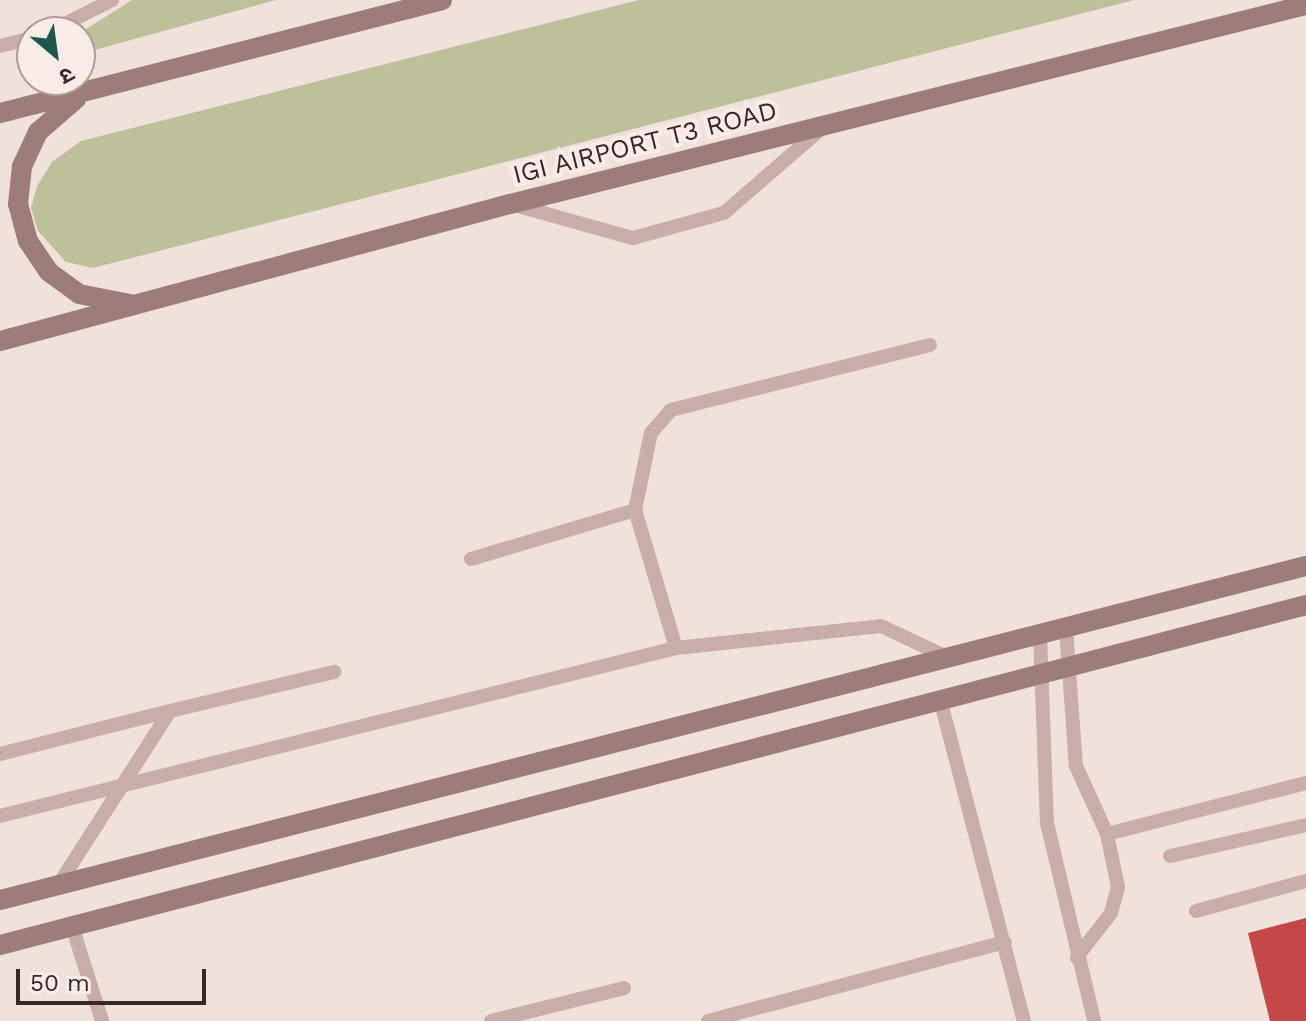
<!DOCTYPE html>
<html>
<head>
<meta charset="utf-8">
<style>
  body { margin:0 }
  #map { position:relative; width:1306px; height:1021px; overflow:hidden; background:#f1e1db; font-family:"Work Sans","Noto Sans Devanagari",sans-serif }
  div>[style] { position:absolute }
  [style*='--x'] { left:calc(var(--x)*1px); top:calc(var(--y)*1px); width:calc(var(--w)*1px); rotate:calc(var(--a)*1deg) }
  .green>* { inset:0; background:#bcc09b }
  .building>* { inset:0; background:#c34847 }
  .service>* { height:14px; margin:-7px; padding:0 7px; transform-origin:7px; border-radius:7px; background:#c9aea7 }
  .secondary>* { height:20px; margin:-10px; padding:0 10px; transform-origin:10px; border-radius:10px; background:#9c7d78 }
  span { translate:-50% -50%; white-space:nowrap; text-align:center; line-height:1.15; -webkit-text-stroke:8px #f9ece7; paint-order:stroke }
  .street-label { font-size:26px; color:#352827 }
  .north { position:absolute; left:16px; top:16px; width:80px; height:80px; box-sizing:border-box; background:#f9ece7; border:2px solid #ab9e9a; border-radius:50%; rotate:151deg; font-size:22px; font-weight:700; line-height:32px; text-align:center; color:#352827 }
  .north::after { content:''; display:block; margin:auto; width:28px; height:36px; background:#1e564c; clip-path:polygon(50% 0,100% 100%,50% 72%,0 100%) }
  .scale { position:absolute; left:16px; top:969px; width:190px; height:36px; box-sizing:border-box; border:4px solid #352827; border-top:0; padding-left:10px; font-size:24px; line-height:28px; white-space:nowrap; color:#352827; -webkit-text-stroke:6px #f9ece7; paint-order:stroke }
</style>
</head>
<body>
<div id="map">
  <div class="green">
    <i style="clip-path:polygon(132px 0,276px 0,80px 54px,80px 33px)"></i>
    <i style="clip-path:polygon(639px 0,1134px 0,93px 268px,66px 262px,38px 231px,31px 208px,37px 186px,52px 162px,81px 141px)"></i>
  </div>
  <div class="building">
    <i style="clip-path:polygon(1306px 918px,1306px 1021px,1270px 1021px,1248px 933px)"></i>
  </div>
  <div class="service">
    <i style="--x:49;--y:32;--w:71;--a:-26.9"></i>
    <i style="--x:0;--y:46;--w:33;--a:-14"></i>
    <i style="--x:511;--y:204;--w:127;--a:15.6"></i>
    <i style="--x:633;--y:238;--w:94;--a:-15.4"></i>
    <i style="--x:724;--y:213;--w:130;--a:-40.9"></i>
    <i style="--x:471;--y:559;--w:171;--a:-16.6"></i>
    <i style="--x:1066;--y:628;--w:138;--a:85.9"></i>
    <i style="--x:1076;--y:766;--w:75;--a:65.5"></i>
    <i style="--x:1107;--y:834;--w:54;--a:78.3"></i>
    <i style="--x:1118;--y:887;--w:27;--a:105"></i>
    <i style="--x:1111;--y:913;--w:56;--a:127.7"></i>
    <i style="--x:1040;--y:634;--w:189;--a:87.9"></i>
    <i style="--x:1047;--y:823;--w:204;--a:76.6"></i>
    <i style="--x:676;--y:648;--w:144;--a:-106.5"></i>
    <i style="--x:635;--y:510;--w:79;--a:-78.3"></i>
    <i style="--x:651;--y:433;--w:30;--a:-49"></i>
    <i style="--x:671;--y:410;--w:267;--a:-14.1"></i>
    <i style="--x:940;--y:699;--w:333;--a:75.4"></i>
    <i style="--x:0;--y:754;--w:175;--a:-14.2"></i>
    <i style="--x:0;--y:816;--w:697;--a:-13.96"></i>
    <i style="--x:676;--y:648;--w:206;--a:-6.1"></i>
    <i style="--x:881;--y:626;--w:75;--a:25.2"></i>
    <i style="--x:1107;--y:834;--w:205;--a:-14.4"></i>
    <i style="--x:1170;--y:856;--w:139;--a:-12.8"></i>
    <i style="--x:57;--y:887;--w:209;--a:-57.3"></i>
    <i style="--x:170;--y:711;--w:169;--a:-13.4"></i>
    <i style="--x:1196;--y:911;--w:114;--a:-15.3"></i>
    <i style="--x:71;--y:923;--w:103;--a:72.4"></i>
    <i style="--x:491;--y:1021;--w:137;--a:-13.9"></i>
    <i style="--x:708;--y:1021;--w:307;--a:-14.9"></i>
  </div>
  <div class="secondary">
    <i style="--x:76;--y:99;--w:50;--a:139"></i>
    <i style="--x:38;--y:132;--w:38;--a:115"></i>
    <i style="--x:22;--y:166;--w:38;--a:96"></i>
    <i style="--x:18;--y:204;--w:38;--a:75"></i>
    <i style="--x:28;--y:241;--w:37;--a:56"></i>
    <i style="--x:49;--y:272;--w:37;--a:36"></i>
    <i style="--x:79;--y:294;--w:52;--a:11.1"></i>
    <i style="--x:0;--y:113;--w:456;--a:-14.3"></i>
    <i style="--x:0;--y:341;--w:528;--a:-15.04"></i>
    <i style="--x:510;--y:204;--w:820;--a:-14.04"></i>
    <i style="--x:0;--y:900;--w:1348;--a:-14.35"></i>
    <i style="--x:0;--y:945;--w:1350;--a:-14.59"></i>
  </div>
  <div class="street-label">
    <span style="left:645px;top:143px;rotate:-14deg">IGI AIRPORT T3 ROAD</span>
  </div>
  <div class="north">उ</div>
  <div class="scale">50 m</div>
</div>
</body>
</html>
